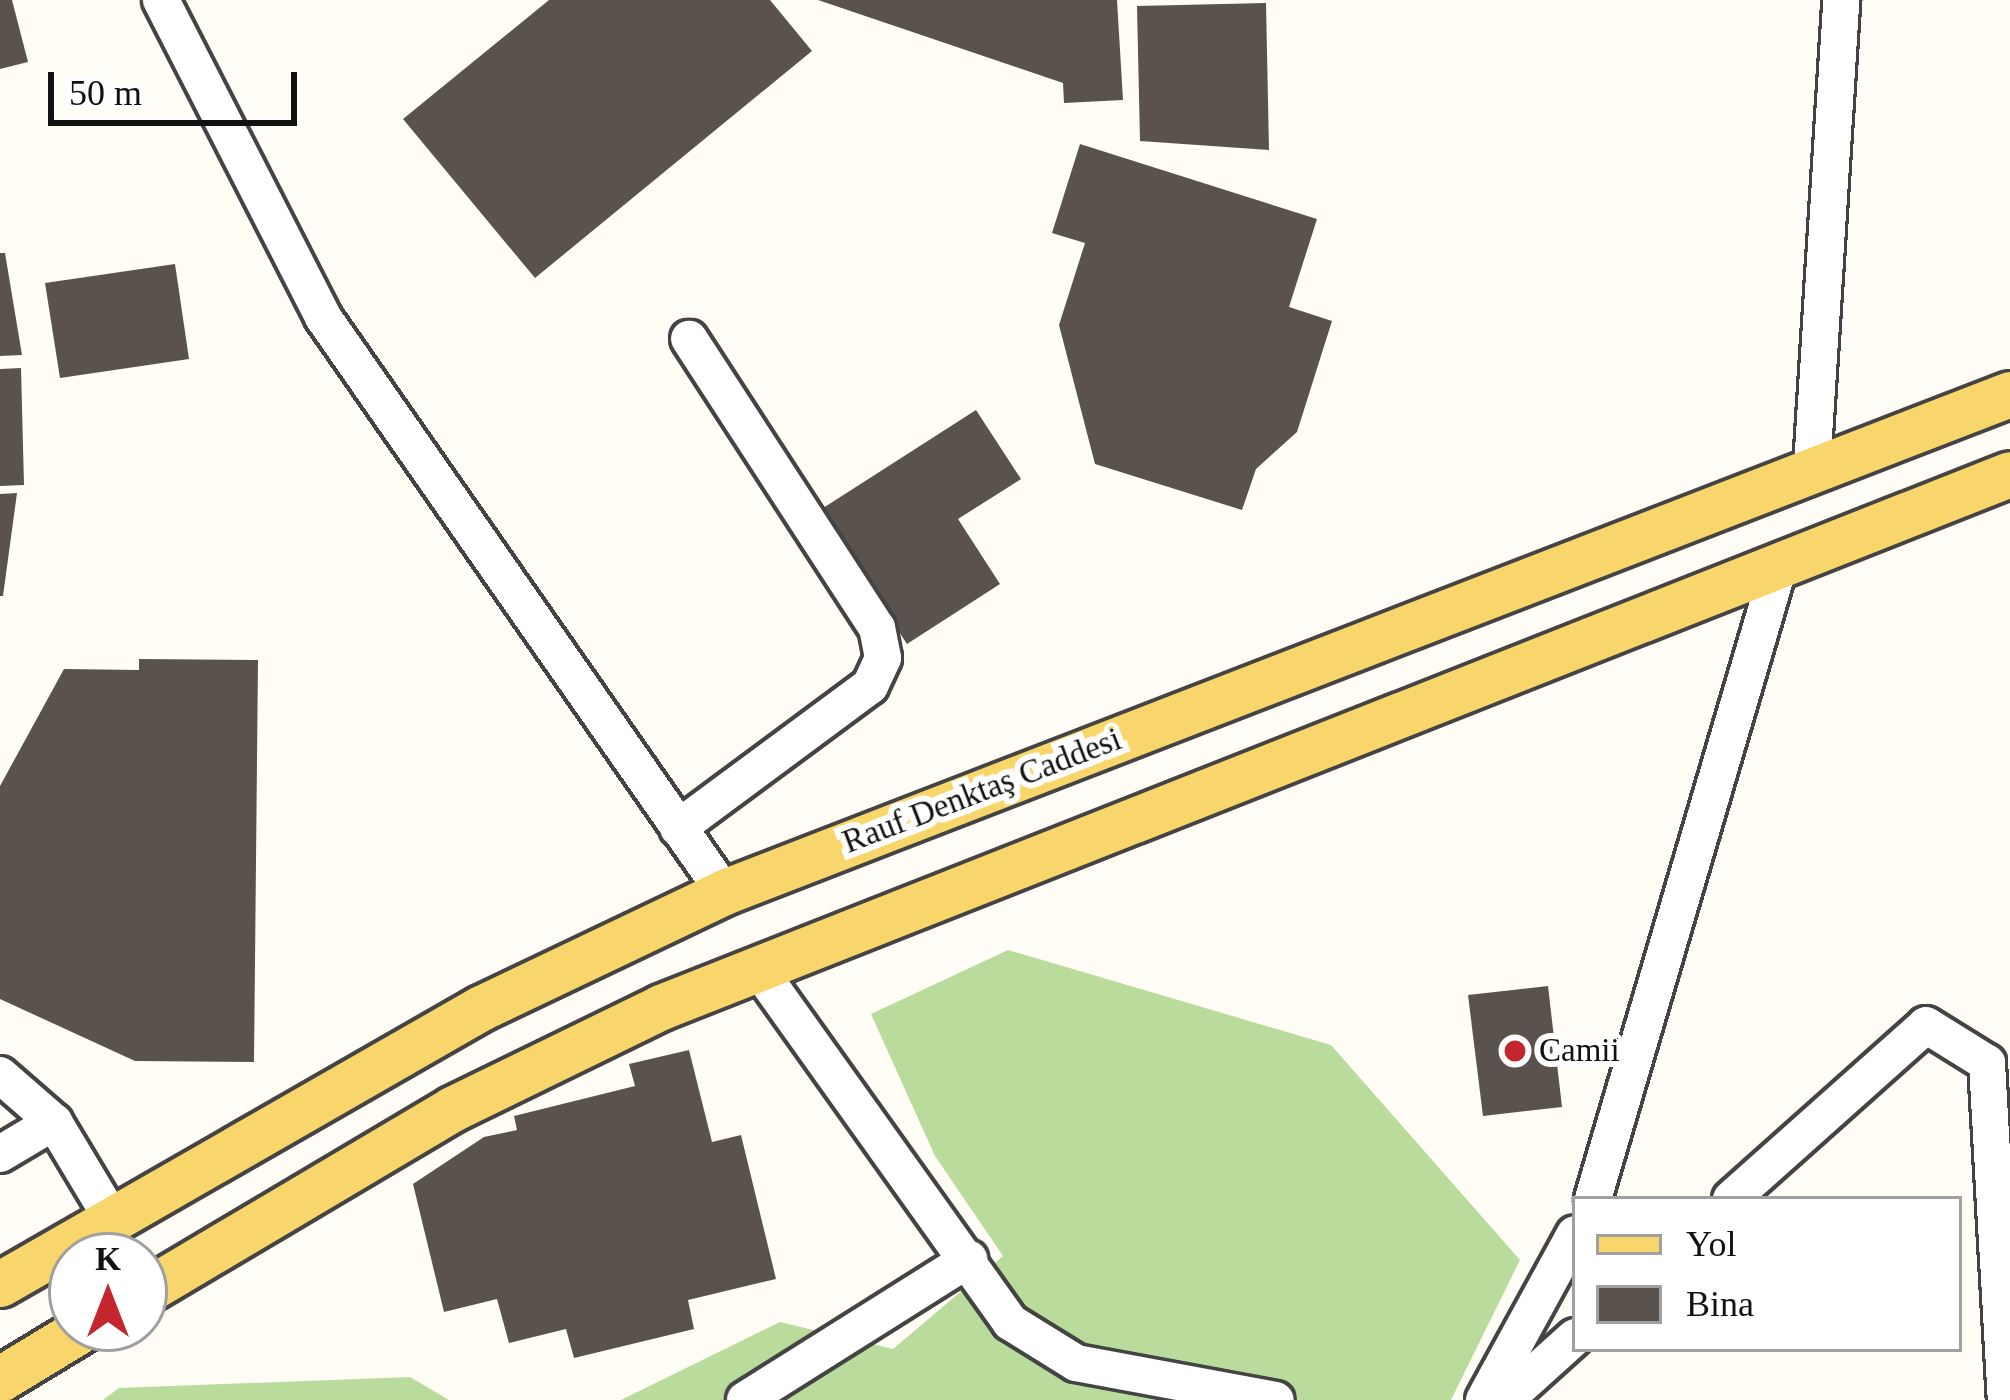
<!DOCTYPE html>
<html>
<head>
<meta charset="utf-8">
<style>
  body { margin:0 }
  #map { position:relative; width:2010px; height:1400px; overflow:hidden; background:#fffdf5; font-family:Georgia,serif }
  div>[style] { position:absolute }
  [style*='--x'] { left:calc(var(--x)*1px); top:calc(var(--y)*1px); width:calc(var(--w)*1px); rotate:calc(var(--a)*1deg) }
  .forest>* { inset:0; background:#b9dc9c }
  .building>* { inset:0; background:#5a524d }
  .roads { filter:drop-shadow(3px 0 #444) drop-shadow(-3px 0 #444) drop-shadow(0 3px #444) drop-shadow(0 -3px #444) }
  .minor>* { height:36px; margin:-18px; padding:0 18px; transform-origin:18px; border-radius:18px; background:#fff }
  .major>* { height:45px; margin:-22.5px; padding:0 22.5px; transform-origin:22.5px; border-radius:22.5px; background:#f9d66b }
  .dots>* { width:33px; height:33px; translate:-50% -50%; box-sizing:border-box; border:6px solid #fff; border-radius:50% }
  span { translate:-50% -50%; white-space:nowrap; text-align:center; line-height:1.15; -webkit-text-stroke:12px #fff; paint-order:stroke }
  .street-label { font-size:33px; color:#111 }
  .poi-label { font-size:33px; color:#111 }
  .left { translate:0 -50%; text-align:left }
  .legend { position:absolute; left:1572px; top:1196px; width:390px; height:156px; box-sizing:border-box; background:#fff; border:3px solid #a0a0a0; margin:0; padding:15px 21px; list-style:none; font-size:36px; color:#111 }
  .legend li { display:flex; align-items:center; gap:24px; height:60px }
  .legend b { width:60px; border:3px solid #a0a0a0 }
  .north { position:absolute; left:48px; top:1232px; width:120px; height:120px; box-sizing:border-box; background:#fff; border:3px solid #a0a0a0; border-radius:50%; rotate:0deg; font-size:33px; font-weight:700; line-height:48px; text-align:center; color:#111 }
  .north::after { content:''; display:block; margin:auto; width:42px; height:54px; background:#c4262e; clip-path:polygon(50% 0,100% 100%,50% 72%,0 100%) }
  .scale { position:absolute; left:48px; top:72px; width:249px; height:54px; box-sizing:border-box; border:6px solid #111; border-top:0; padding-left:15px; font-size:36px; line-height:42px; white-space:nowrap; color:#111; -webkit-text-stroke:9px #fff; paint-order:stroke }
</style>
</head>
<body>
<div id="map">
  <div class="forest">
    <i style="clip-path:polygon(1008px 950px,1331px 1045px,1520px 1260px,1451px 1400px,621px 1400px,780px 1322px,893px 1349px,1003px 1256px,935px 1156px,871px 1014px)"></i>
    <i style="clip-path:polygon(410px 1377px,449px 1400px,103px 1400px,119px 1388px)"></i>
  </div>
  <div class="building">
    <i style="clip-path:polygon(0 0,12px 0,28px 62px,0 69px)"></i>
    <i style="clip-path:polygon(549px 0,770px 0,812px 51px,535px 278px,403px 119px)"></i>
    <i style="clip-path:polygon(818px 0,1117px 0,1123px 100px,1064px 103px,1063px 83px)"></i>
    <i style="clip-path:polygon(1266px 3px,1269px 150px,1140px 141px,1137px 6px)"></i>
    <i style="clip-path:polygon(1080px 144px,1317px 219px,1289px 307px,1332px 321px,1297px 432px,1256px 469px,1242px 510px,1095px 464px,1059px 325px,1085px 243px,1052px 233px)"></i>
    <i style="clip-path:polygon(0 253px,5px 253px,22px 355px,0 356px)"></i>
    <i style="clip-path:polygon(175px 264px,189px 359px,60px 378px,45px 283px)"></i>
    <i style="clip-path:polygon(21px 368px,24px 485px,0 486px,0 369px)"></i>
    <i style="clip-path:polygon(976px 410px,1021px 479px,958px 519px,1000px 584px,907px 644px,820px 510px)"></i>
    <i style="clip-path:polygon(17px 493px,3px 596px,0 596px,0 494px)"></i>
    <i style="clip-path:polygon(139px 659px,258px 660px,254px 1062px,135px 1061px,0 999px,0 786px,64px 669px,139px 670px)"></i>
    <i style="clip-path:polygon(1548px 986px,1562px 1107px,1483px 1116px,1468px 995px)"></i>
    <i style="clip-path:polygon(689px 1050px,712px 1142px,741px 1135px,776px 1279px,688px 1300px,694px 1329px,574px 1358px,566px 1329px,509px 1343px,497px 1299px,444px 1312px,413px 1184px,484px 1137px,517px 1130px,514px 1116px,635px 1086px,629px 1064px)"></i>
  </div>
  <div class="roads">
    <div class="minor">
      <i style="--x:161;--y:0;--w:356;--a:62.9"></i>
      <i style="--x:323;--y:317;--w:701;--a:55.11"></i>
      <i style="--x:1812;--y:467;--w:468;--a:-86.4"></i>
      <i style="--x:678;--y:828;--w:239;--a:-36.5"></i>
      <i style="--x:870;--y:686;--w:31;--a:-65"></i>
      <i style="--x:883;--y:658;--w:31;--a:-101"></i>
      <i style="--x:877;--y:628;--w:345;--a:-123"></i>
      <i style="--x:757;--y:967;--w:436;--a:54.5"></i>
      <i style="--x:1010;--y:1322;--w:78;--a:31.8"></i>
      <i style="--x:1076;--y:1363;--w:203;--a:10.5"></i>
      <i style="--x:0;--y:1075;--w:72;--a:41"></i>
      <i style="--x:0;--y:1154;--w:63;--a:-30.7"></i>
      <i style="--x:54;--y:1122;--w:113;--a:59.1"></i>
      <i style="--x:1593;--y:1199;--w:660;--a:-73.63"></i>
      <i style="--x:1731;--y:1199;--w:261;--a:-41.7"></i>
      <i style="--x:1926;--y:1025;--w:72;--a:31.9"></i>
      <i style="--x:1987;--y:1063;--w:338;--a:86.8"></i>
      <i style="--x:745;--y:1400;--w:265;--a:-32.2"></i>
      <i style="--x:1484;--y:1400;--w:189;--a:-61.3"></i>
      <i style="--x:1505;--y:1400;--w:94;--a:-42"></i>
    </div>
    <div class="major">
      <i style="--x:0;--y:1284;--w:555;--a:-29.85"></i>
      <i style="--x:481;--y:1008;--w:269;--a:-25.5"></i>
      <i style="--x:724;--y:892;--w:1379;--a:-21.17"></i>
      <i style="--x:144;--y:1292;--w:358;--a:-30.7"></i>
      <i style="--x:452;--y:1109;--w:233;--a:-26"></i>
      <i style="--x:661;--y:1007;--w:1450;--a:-21.56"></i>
      <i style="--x:0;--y:1379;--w:98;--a:-31.3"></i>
    </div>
  </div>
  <div class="dots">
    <i style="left:1515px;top:1051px;background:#c4262e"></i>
  </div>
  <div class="street-label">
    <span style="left:982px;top:791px;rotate:-21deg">Rauf Denktaş Caddesi</span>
  </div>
  <div class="poi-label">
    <span class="left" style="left:1539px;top:1051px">Camii</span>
  </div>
  <ul class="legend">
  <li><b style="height:15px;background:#f9d66b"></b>Yol</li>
  <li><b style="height:33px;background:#5a524d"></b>Bina</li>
  </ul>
  <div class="north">K</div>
  <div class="scale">50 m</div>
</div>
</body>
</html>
